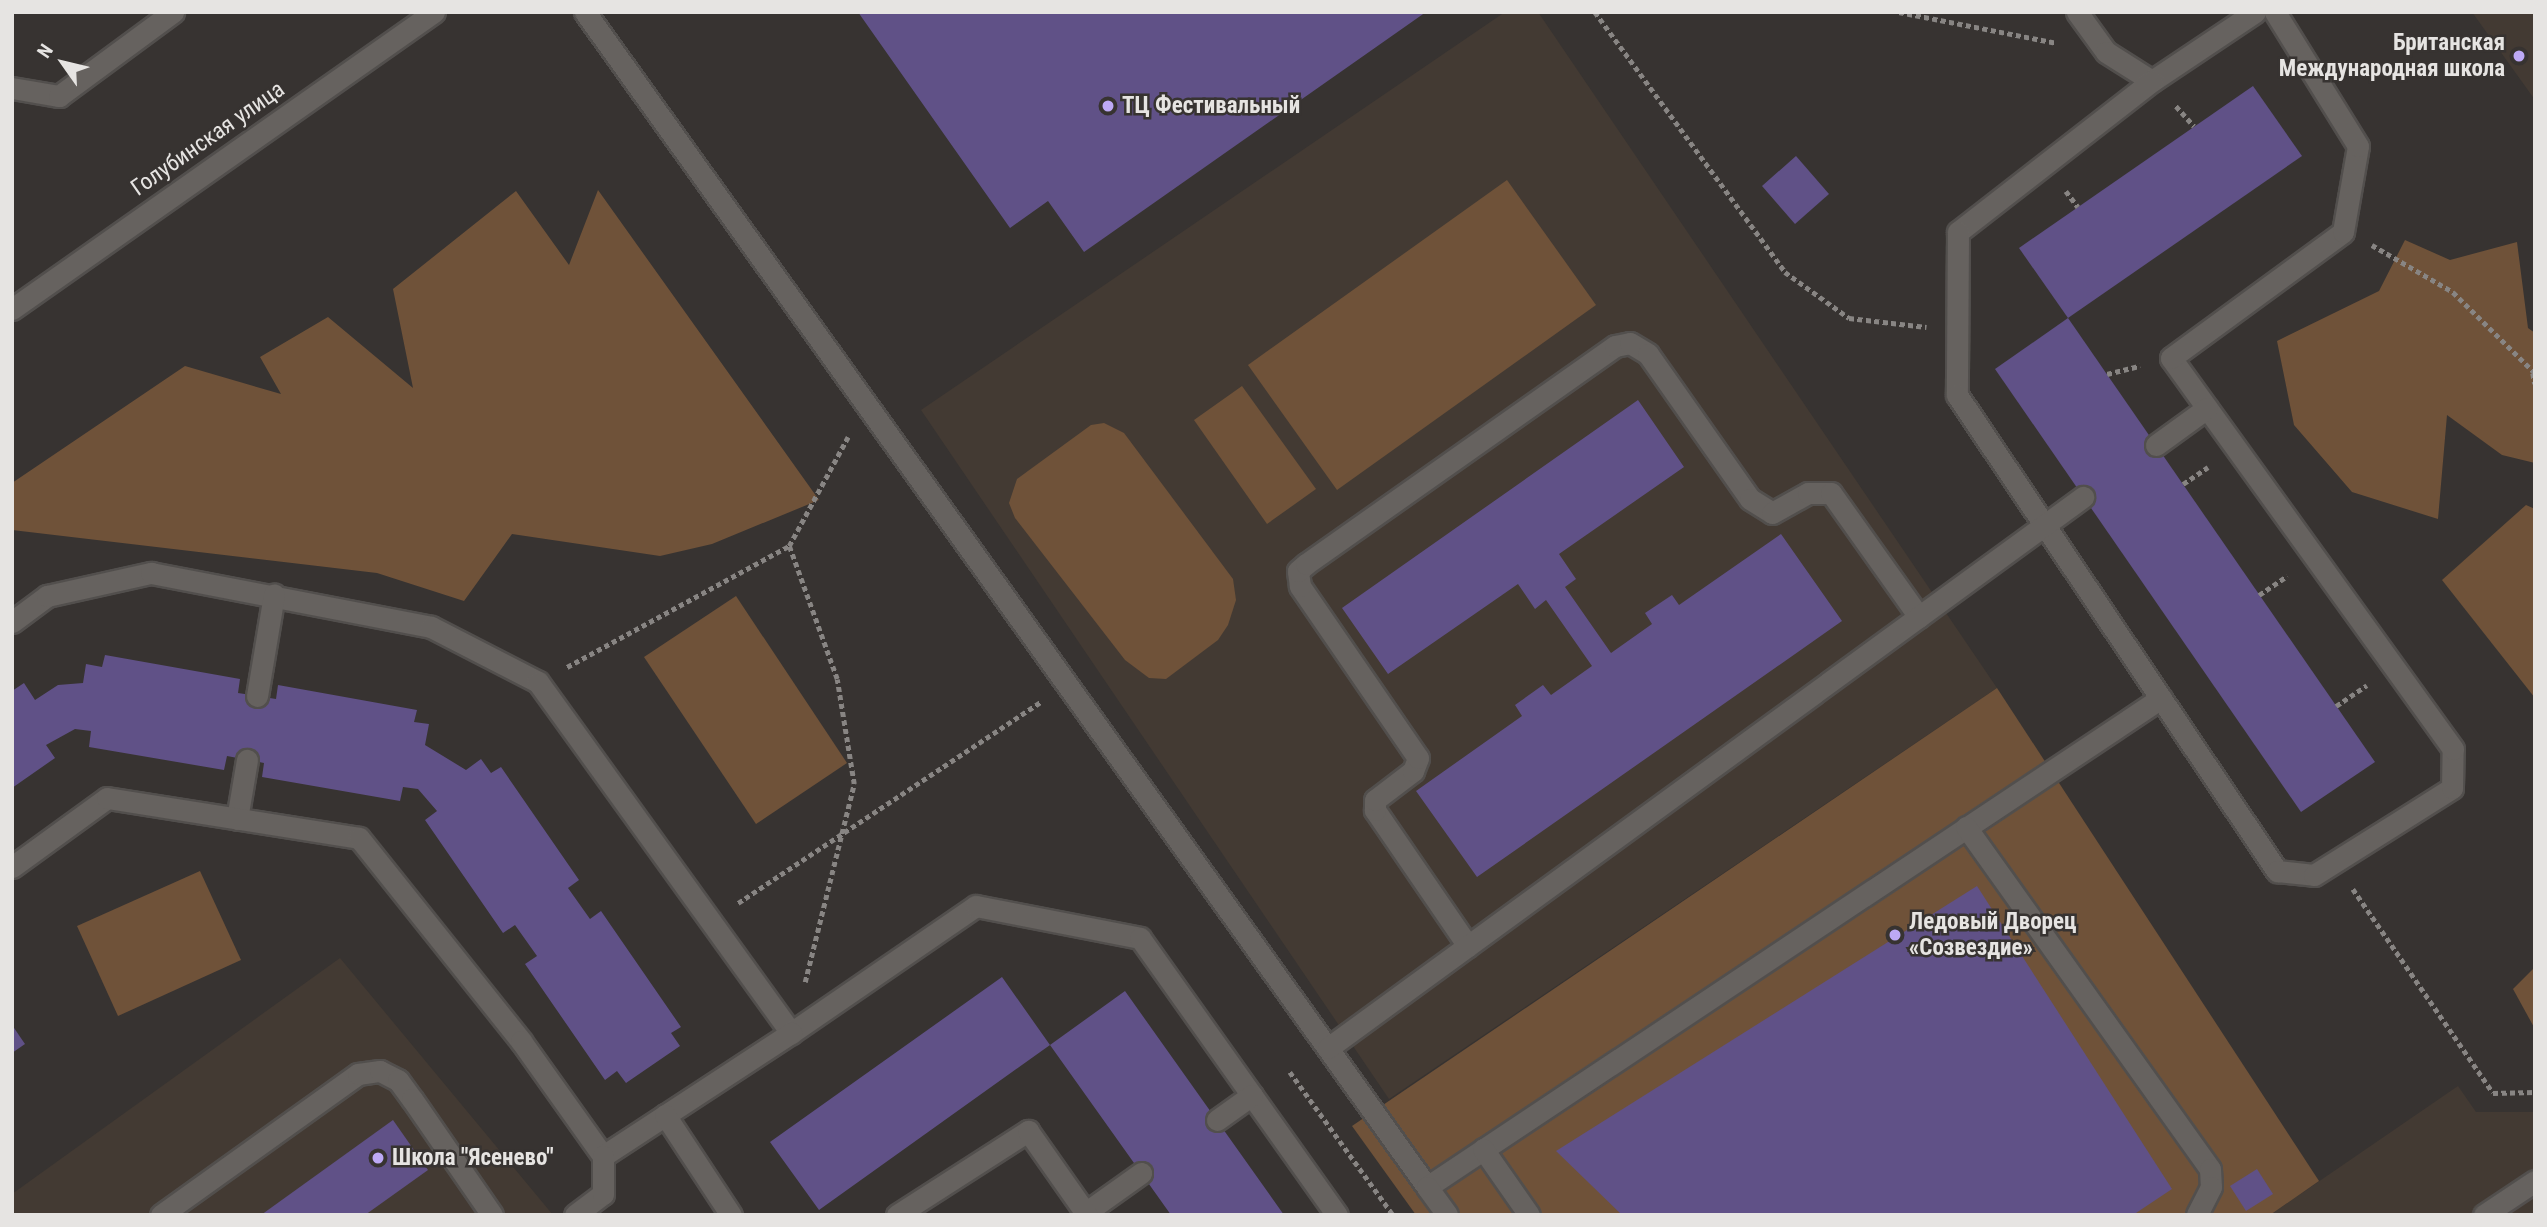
<!DOCTYPE html>
<html>
<head>
<meta charset="utf-8">
<style>
  body { margin:0 }
  #map { position:relative; width:2547px; height:1227px; overflow:hidden; background:#373331; font-family:"Roboto Condensed",sans-serif }
  div>[style] { position:absolute }
  [style*='--x'] { left:calc(var(--x)*1px); top:calc(var(--y)*1px); width:calc(var(--w)*1px); rotate:calc(var(--a)*1deg) }
  .built>* { inset:0; background:#433a33 }
  .green>* { inset:0; background:#6f5239 }
  .building>* { inset:0; background:#605187 }
  .path>* { height:4.5px; margin-top:-2.25px; transform-origin:0; background:repeating-linear-gradient(90deg,#888583 0 5px,transparent 0 8.5px) }
  .roads { filter:drop-shadow(2px 0 #524f4d) drop-shadow(-2px 0 #524f4d) drop-shadow(0 2px #524f4d) drop-shadow(0 -2px #524f4d) }
  .lane>* { height:21px; margin:-10.5px; padding:0 10.5px; transform-origin:10.5px; border-radius:10.5px; background:#66625f }
  .secondary>* { height:21px; margin:-10.5px; padding:0 10.5px; transform-origin:10.5px; border-radius:10.5px; background:#66625f }
  .dots>* { width:19px; height:19px; translate:-50% -50%; box-sizing:border-box; border:4px solid #373331; border-radius:50% }
  span { translate:-50% -50%; white-space:nowrap; text-align:center; line-height:1.15; -webkit-text-stroke:5px #373331; paint-order:stroke }
  .poi-label { font-size:23px; color:#e6e4e2; font-weight:700 }
  .right { translate:-100% -50%; text-align:right }
  .left { translate:0 -50%; text-align:left }
  .street-label { font-size:23px; color:#e6e4e2 }
  .frame { position:absolute; inset:0; border:14px solid #e6e4e2; pointer-events:none }
  .north { position:absolute; left:28px; top:28px; width:70px; height:70px; -webkit-text-stroke:5px #373331; paint-order:stroke; rotate:304deg; font-size:19px; font-weight:700; line-height:28px; text-align:center; color:#e6e4e2 }
  .north::after { content:''; display:block; margin:auto; width:24px; height:32px; background:#e6e4e2; clip-path:polygon(50% 0,100% 100%,50% 72%,0 100%) }
</style>
</head>
<body>
<div id="map">
  <div class="built">
    <i style="clip-path:polygon(1505px 12px,1538px 12px,1997px 688px,1389px 1099px,921px 410px)"></i>
    <i style="clip-path:polygon(2472px 12px,2535px 12px,2535px 100px)"></i>
    <i style="clip-path:polygon(340px 958px,553px 1215px,12px 1215px,12px 1194px)"></i>
    <i style="clip-path:polygon(2458px 1086px,2476px 1112px,2535px 1112px,2535px 1215px,2270px 1215px)"></i>
  </div>
  <div class="green">
    <i style="clip-path:polygon(1507px 180px,1596px 305px,1337px 490px,1248px 365px)"></i>
    <i style="clip-path:polygon(598px 190px,819px 500px,712px 544px,660px 556px,512px 534px,464px 601px,377px 573px,12px 530px,12px 483px,185px 366px,281px 394px,260px 357px,328px 317px,413px 388px,393px 289px,516px 191px,569px 265px)"></i>
    <i style="clip-path:polygon(2405px 240px,2450px 260px,2517px 242px,2528px 328px,2535px 333px,2535px 463px,2502px 455px,2447px 415px,2438px 519px,2352px 492px,2294px 425px,2277px 341px,2379px 291px)"></i>
    <i style="clip-path:polygon(1242px 386px,1316px 489px,1267px 524px,1194px 420px)"></i>
    <i style="clip-path:polygon(1104px 423px,1124px 433px,1233px 579px,1236px 600px,1228px 625px,1218px 640px,1166px 679px,1149px 678px,1125px 660px,1015px 518px,1009px 503px,1017px 479px,1091px 425px)"></i>
    <i style="clip-path:polygon(2526px 505px,2535px 509px,2535px 698px,2442px 580px)"></i>
    <i style="clip-path:polygon(736px 596px,847px 763px,756px 824px,644px 657px)"></i>
    <i style="clip-path:polygon(1997px 688px,2319px 1181px,2270px 1215px,1416px 1215px,1352px 1126px)"></i>
    <i style="clip-path:polygon(200px 871px,241px 960px,118px 1016px,77px 926px)"></i>
    <i style="clip-path:polygon(2535px 967px,2535px 1029px,2513px 989px)"></i>
  </div>
  <div class="building">
    <i style="clip-path:polygon(858px 12px,1426px 12px,1084px 252px,1048px 201px,1010px 228px)"></i>
    <i style="clip-path:polygon(2253px 86px,2302px 156px,2068px 318px,2019px 248px)"></i>
    <i style="clip-path:polygon(1796px 156px,1829px 194px,1795px 224px,1762px 186px)"></i>
    <i style="clip-path:polygon(2068px 318px,2375px 762px,2301px 812px,1995px 369px)"></i>
    <i style="clip-path:polygon(1638px 400px,1684px 467px,1559px 554px,1576px 579px,1565px 587px,1611px 653px,1652px 624px,1645px 613px,1672px 595px,1679px 605px,1781px 534px,1842px 621px,1477px 877px,1416px 791px,1522px 716px,1515px 705px,1543px 685px,1551px 695px,1592px 666px,1546px 600px,1535px 609px,1518px 584px,1388px 674px,1342px 608px)"></i>
    <i style="clip-path:polygon(105px 655px,240px 679px,238px 693px,276px 699px,278px 685px,417px 710px,414px 722px,429px 724px,425px 745px,466px 770px,481px 759px,491px 773px,501px 767px,579px 880px,568px 888px,590px 919px,601px 911px,681px 1027px,671px 1033px,680px 1046px,626px 1083px,617px 1071px,605px 1080px,525px 964px,537px 956px,515px 925px,503px 933px,425px 820px,437px 811px,418px 789px,403px 787px,400px 801px,262px 777px,264px 763px,227px 756px,224px 770px,89px 747px,91px 731px,75px 729px,46px 745px,55px 758px,12px 788px,12px 691px,24px 683px,35px 700px,58px 685px,83px 683px,86px 664px,102px 667px)"></i>
    <i style="clip-path:polygon(1977px 886px,2172px 1189px,2133px 1215px,1622px 1215px,1556px 1151px)"></i>
    <i style="clip-path:polygon(1002px 977px,1050px 1045px,1125px 991px,1284px 1215px,1171px 1215px,1050px 1045px,819px 1210px,770px 1142px)"></i>
    <i style="clip-path:polygon(12px 1025px,25px 1044px,12px 1053px)"></i>
    <i style="clip-path:polygon(393px 1120px,428px 1170px,365px 1215px,261px 1215px)"></i>
    <i style="clip-path:polygon(2257px 1169px,2273px 1194px,2246px 1211px,2230px 1186px)"></i>
  </div>
  <div class="path">
    <i style="--x:1595;--y:12;--w:322;--a:53.8"></i>
    <i style="--x:1785;--y:272;--w:79;--a:35.7"></i>
    <i style="--x:1849;--y:318;--w:78;--a:6.7"></i>
    <i style="--x:1899;--y:12;--w:161;--a:11.1"></i>
    <i style="--x:2176;--y:106;--w:27;--a:48"></i>
    <i style="--x:2066;--y:191;--w:20;--a:53"></i>
    <i style="--x:2372;--y:245;--w:94;--a:30.1"></i>
    <i style="--x:2453;--y:292;--w:115;--a:44.6"></i>
    <i style="--x:2533;--y:373;--w:11;--a:80"></i>
    <i style="--x:2107;--y:374;--w:34;--a:-14"></i>
    <i style="--x:2183;--y:484;--w:30;--a:-34"></i>
    <i style="--x:2259;--y:595;--w:34;--a:-34"></i>
    <i style="--x:567;--y:667;--w:253;--a:-28.6"></i>
    <i style="--x:2336;--y:706;--w:37;--a:-34"></i>
    <i style="--x:2353;--y:889;--w:247;--a:55.5"></i>
    <i style="--x:2493;--y:1093;--w:42;--a:-1.4"></i>
    <i style="--x:738;--y:903;--w:363;--a:-33.6"></i>
    <i style="--x:805;--y:982;--w:204;--a:-76.1"></i>
    <i style="--x:854;--y:784;--w:106;--a:-99.2"></i>
    <i style="--x:837;--y:679;--w:141;--a:-109.8"></i>
    <i style="--x:789;--y:546;--w:124;--a:-61.6"></i>
    <i style="--x:1290;--y:1072;--w:176;--a:54.2"></i>
  </div>
  <div class="roads">
    <div class="lane">
      <i style="--x:585;--y:12;--w:1446;--a:54.37"></i>
      <i style="--x:1427;--y:1187;--w:882;--a:-33.67"></i>
      <i style="--x:2077;--y:12;--w:49;--a:54.1"></i>
      <i style="--x:2106;--y:52;--w:54;--a:32.2"></i>
      <i style="--x:2152;--y:81;--w:124;--a:-33.8"></i>
      <i style="--x:2152;--y:81;--w:246;--a:142.1"></i>
      <i style="--x:1958;--y:232;--w:163;--a:90.4"></i>
      <i style="--x:1957;--y:395;--w:574;--a:56.09"></i>
      <i style="--x:2277;--y:871;--w:37;--a:6"></i>
      <i style="--x:2314;--y:875;--w:163;--a:-32.2"></i>
      <i style="--x:2452;--y:788;--w:39;--a:-89"></i>
      <i style="--x:2453;--y:749;--w:482;--a:-125.8"></i>
      <i style="--x:2171;--y:358;--w:213;--a:-36.2"></i>
      <i style="--x:2343;--y:232;--w:87;--a:-80.1"></i>
      <i style="--x:2358;--y:146;--w:158;--a:-121.8"></i>
      <i style="--x:12;--y:88;--w:48;--a:9.7"></i>
      <i style="--x:59;--y:96;--w:142;--a:-36.4"></i>
      <i style="--x:2156;--y:445;--w:63;--a:-36"></i>
      <i style="--x:12;--y:622;--w:44;--a:-36.6"></i>
      <i style="--x:47;--y:596;--w:107;--a:-12.5"></i>
      <i style="--x:151;--y:573;--w:285;--a:10.9"></i>
      <i style="--x:431;--y:627;--w:120;--a:27.2"></i>
      <i style="--x:538;--y:682;--w:433;--a:54.2"></i>
      <i style="--x:791;--y:1033;--w:224;--a:-34.5"></i>
      <i style="--x:976;--y:906;--w:167;--a:11"></i>
      <i style="--x:1140;--y:938;--w:340;--a:54.6"></i>
      <i style="--x:257;--y:696;--w:103;--a:-80.5"></i>
      <i style="--x:237;--y:819;--w:60;--a:-80.4"></i>
      <i style="--x:1966;--y:827;--w:420;--a:54.5"></i>
      <i style="--x:2210;--y:1169;--w:18;--a:87"></i>
      <i style="--x:2211;--y:1187;--w:31;--a:117"></i>
      <i style="--x:12;--y:867;--w:117;--a:-36"></i>
      <i style="--x:107;--y:798;--w:255;--a:9"></i>
      <i style="--x:359;--y:838;--w:260;--a:51.4"></i>
      <i style="--x:521;--y:1041;--w:141;--a:54.5"></i>
      <i style="--x:603;--y:1156;--w:225;--a:-33.2"></i>
      <i style="--x:1468;--y:946;--w:165;--a:-124.4"></i>
      <i style="--x:1375;--y:810;--w:10;--a:-90"></i>
      <i style="--x:1375;--y:800;--w:48;--a:-37.3"></i>
      <i style="--x:1413;--y:771;--w:14;--a:-69"></i>
      <i style="--x:1418;--y:758;--w:209;--a:-124.5"></i>
      <i style="--x:1300;--y:586;--w:15;--a:-98"></i>
      <i style="--x:1298;--y:571;--w:11;--a:-41"></i>
      <i style="--x:1306;--y:564;--w:378;--a:-35.2"></i>
      <i style="--x:1615;--y:346;--w:15;--a:-11"></i>
      <i style="--x:1630;--y:343;--w:21;--a:31"></i>
      <i style="--x:1648;--y:354;--w:177;--a:54.9"></i>
      <i style="--x:1750;--y:499;--w:26;--a:32"></i>
      <i style="--x:1772;--y:513;--w:41;--a:-29.1"></i>
      <i style="--x:1808;--y:493;--w:23;--a:0"></i>
      <i style="--x:1831;--y:493;--w:152;--a:54.6"></i>
      <i style="--x:1328;--y:1048;--w:935;--a:-36.12"></i>
      <i style="--x:665;--y:1115;--w:120;--a:56.6"></i>
      <i style="--x:1217;--y:1120;--w:43;--a:-35.5"></i>
      <i style="--x:1483;--y:1149;--w:80;--a:55.1"></i>
      <i style="--x:1427;--y:1187;--w:34;--a:54"></i>
      <i style="--x:1085;--y:1213;--w:69;--a:-35.5"></i>
      <i style="--x:161;--y:1215;--w:242;--a:-35.6"></i>
      <i style="--x:358;--y:1074;--w:22;--a:-8"></i>
      <i style="--x:380;--y:1071;--w:20;--a:27"></i>
      <i style="--x:398;--y:1080;--w:24;--a:54"></i>
      <i style="--x:412;--y:1099;--w:141;--a:55.4"></i>
      <i style="--x:575;--y:1215;--w:35;--a:-37"></i>
      <i style="--x:603;--y:1194;--w:38;--a:-90"></i>
      <i style="--x:897;--y:1215;--w:156;--a:-32.7"></i>
      <i style="--x:1028;--y:1131;--w:103;--a:54.9"></i>
      <i style="--x:2484;--y:1215;--w:61;--a:-33.7"></i>
    </div>
    <div class="secondary">
      <i style="--x:12;--y:309;--w:516;--a:-35.14"></i>
    </div>
  </div>
  <div class="dots">
    <i style="left:2519px;top:56px;background:#bda9f5"></i>
    <i style="left:1108px;top:106px;background:#bda9f5"></i>
    <i style="left:1895px;top:935px;background:#bda9f5"></i>
    <i style="left:378px;top:1158px;background:#bda9f5"></i>
  </div>
  <div class="poi-label">
    <span class="right" style="left:2505px;top:56px">Британская<br>Международная школа</span>
    <span class="left" style="left:1122px;top:106px">ТЦ Фестивальный</span>
    <span class="left" style="left:1909px;top:935px">Ледовый Дворец<br>«Созвездие»</span>
    <span class="left" style="left:392px;top:1158px">Школа "Ясенево"</span>
  </div>
  <div class="street-label">
    <span style="left:208px;top:139px;rotate:-35deg">Голубинская улица</span>
  </div>
  <div class="frame"></div>
  <div class="north">N</div>
</div>
</body>
</html>
